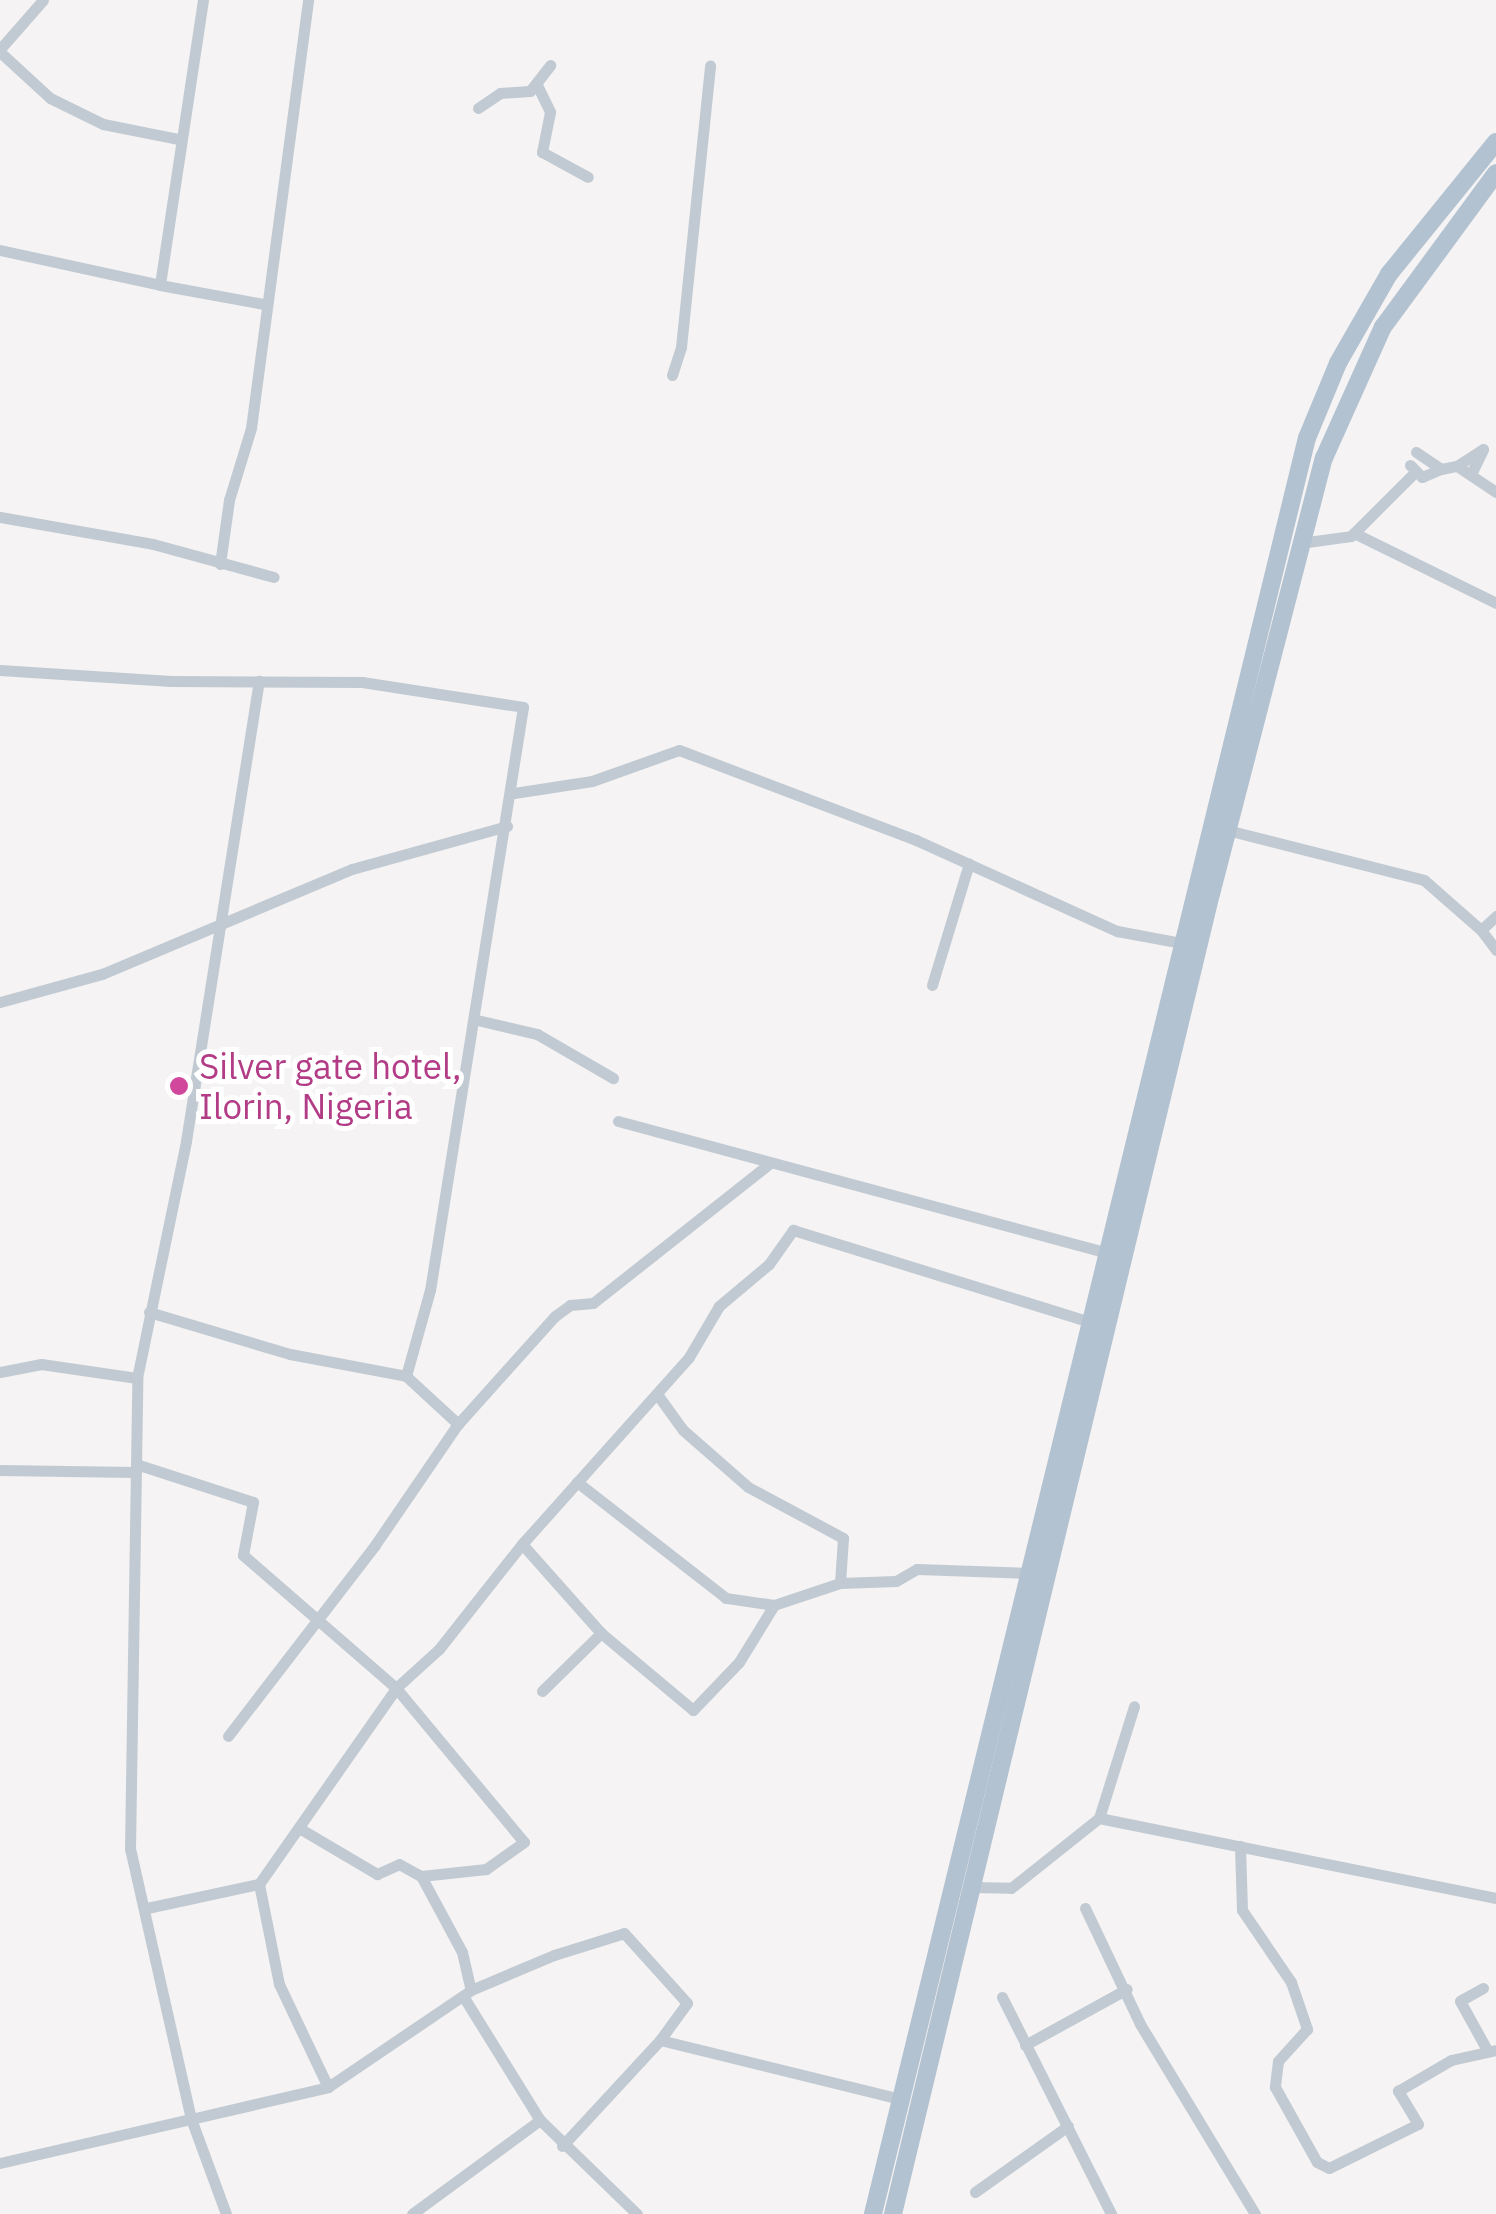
<!DOCTYPE html>
<html>
<head>
<meta charset="utf-8">
<style>
  body { margin:0 }
  #map { position:relative; width:1496px; height:2214px; overflow:hidden; background:#f5f3f3; font-family:"IBM Plex Sans",sans-serif }
  div>[style] { position:absolute }
  [style*='--x'] { left:calc(var(--x)*1px); top:calc(var(--y)*1px); width:calc(var(--w)*1px); rotate:calc(var(--a)*1deg) }
  .street>* { height:11px; margin:-5.5px; padding:0 5.5px; transform-origin:5.5px; border-radius:5.5px; background:#c1cad2 }
  .primary>* { height:18px; margin:-9px; padding:0 9px; transform-origin:9px; border-radius:9px; background:#b3c2d1 }
  .dots>* { width:28px; height:28px; translate:-50% -50%; box-sizing:border-box; border:5px solid #fff; border-radius:50% }
  span { translate:-50% -50%; white-space:nowrap; text-align:center; line-height:1.15; -webkit-text-stroke:10px #fff; paint-order:stroke }
  .hotel-label { font-size:35px; color:#b23c85 }
  .left { translate:0 -50%; text-align:left }
</style>
</head>
<body>
<div id="map">
  <div class="street">
    <i style="--x:203;--y:0;--w:288;--a:98.6"></i>
    <i style="--x:160;--y:285;--w:106;--a:10.4"></i>
    <i style="--x:0;--y:49;--w:65;--a:-48.7"></i>
    <i style="--x:0;--y:52;--w:68;--a:42.6"></i>
    <i style="--x:50;--y:98;--w:59;--a:26.1"></i>
    <i style="--x:103;--y:124;--w:76;--a:11.3"></i>
    <i style="--x:537;--y:85;--w:30;--a:64"></i>
    <i style="--x:550;--y:112;--w:41;--a:101.3"></i>
    <i style="--x:542;--y:152;--w:52;--a:28.5"></i>
    <i style="--x:478;--y:108;--w:27;--a:-34"></i>
    <i style="--x:500;--y:93;--w:30;--a:-4"></i>
    <i style="--x:530;--y:91;--w:33;--a:-52"></i>
    <i style="--x:0;--y:250;--w:164;--a:12.3"></i>
    <i style="--x:672;--y:375;--w:29;--a:-72"></i>
    <i style="--x:681;--y:347;--w:283;--a:-84.1"></i>
    <i style="--x:1416;--y:452;--w:30;--a:34"></i>
    <i style="--x:1441;--y:469;--w:16;--a:-11"></i>
    <i style="--x:1410;--y:465;--w:17;--a:45"></i>
    <i style="--x:1422;--y:477;--w:21;--a:-23"></i>
    <i style="--x:1472;--y:472;--w:25;--a:-64"></i>
    <i style="--x:1483;--y:449;--w:31;--a:147"></i>
    <i style="--x:1457;--y:466;--w:47;--a:33.7"></i>
    <i style="--x:0;--y:517;--w:155;--a:10"></i>
    <i style="--x:153;--y:544;--w:125;--a:15.3"></i>
    <i style="--x:1354;--y:533;--w:158;--a:26.2"></i>
    <i style="--x:1300;--y:543;--w:51;--a:-7.8"></i>
    <i style="--x:1351;--y:536;--w:88;--a:-45"></i>
    <i style="--x:220;--y:564;--w:65;--a:-82"></i>
    <i style="--x:229;--y:500;--w:75;--a:-73"></i>
    <i style="--x:251;--y:428;--w:432;--a:-82.4"></i>
    <i style="--x:0;--y:670;--w:171;--a:3.7"></i>
    <i style="--x:171;--y:681;--w:191;--a:0.3"></i>
    <i style="--x:362;--y:682;--w:163;--a:8.8"></i>
    <i style="--x:523;--y:707;--w:590;--a:99.06"></i>
    <i style="--x:430;--y:1290;--w:89;--a:105.6"></i>
    <i style="--x:514;--y:793;--w:79;--a:-8.7"></i>
    <i style="--x:592;--y:781;--w:92;--a:-19.6"></i>
    <i style="--x:679;--y:750;--w:254;--a:20.8"></i>
    <i style="--x:916;--y:840;--w:221;--a:24.4"></i>
    <i style="--x:1117;--y:931;--w:65;--a:10.6"></i>
    <i style="--x:1227;--y:830;--w:203;--a:14.2"></i>
    <i style="--x:1424;--y:880;--w:76;--a:41.3"></i>
    <i style="--x:1481;--y:930;--w:21;--a:-43"></i>
    <i style="--x:1481;--y:930;--w:25;--a:53"></i>
    <i style="--x:932;--y:985;--w:127;--a:-73.1"></i>
    <i style="--x:0;--y:1002;--w:106;--a:-15.4"></i>
    <i style="--x:102;--y:974;--w:271;--a:-22.8"></i>
    <i style="--x:352;--y:869;--w:161;--a:-15.5"></i>
    <i style="--x:477;--y:1020;--w:62;--a:13.1"></i>
    <i style="--x:537;--y:1034;--w:88;--a:30.1"></i>
    <i style="--x:618;--y:1121;--w:507;--a:15.08"></i>
    <i style="--x:149;--y:1312;--w:147;--a:16.6"></i>
    <i style="--x:290;--y:1354;--w:118;--a:10.7"></i>
    <i style="--x:406;--y:1376;--w:71;--a:42.7"></i>
    <i style="--x:0;--y:1372;--w:42;--a:-11"></i>
    <i style="--x:41;--y:1364;--w:97;--a:8.3"></i>
    <i style="--x:657;--y:1394;--w:44;--a:54.2"></i>
    <i style="--x:683;--y:1430;--w:86;--a:41.2"></i>
    <i style="--x:748;--y:1487;--w:108;--a:28.2"></i>
    <i style="--x:843;--y:1538;--w:45;--a:93.8"></i>
    <i style="--x:840;--y:1583;--w:70;--a:161.6"></i>
    <i style="--x:136;--y:1464;--w:123;--a:18"></i>
    <i style="--x:253;--y:1502;--w:54;--a:100.7"></i>
    <i style="--x:243;--y:1555;--w:203;--a:41"></i>
    <i style="--x:396;--y:1688;--w:200;--a:50.3"></i>
    <i style="--x:524;--y:1842;--w:47;--a:144.6"></i>
    <i style="--x:486;--y:1869;--w:65;--a:173.9"></i>
    <i style="--x:0;--y:1470;--w:135;--a:0.8"></i>
    <i style="--x:522;--y:1544;--w:119;--a:48.4"></i>
    <i style="--x:601;--y:1633;--w:120;--a:39.9"></i>
    <i style="--x:693;--y:1710;--w:66;--a:-46.2"></i>
    <i style="--x:739;--y:1662;--w:67;--a:-58.4"></i>
    <i style="--x:774;--y:1605;--w:49;--a:-171.7"></i>
    <i style="--x:726;--y:1598;--w:189;--a:-142.1"></i>
    <i style="--x:840;--y:1583;--w:56;--a:-2"></i>
    <i style="--x:896;--y:1581;--w:24;--a:-30"></i>
    <i style="--x:917;--y:1569;--w:112;--a:2"></i>
    <i style="--x:542;--y:1691;--w:83;--a:-44.5"></i>
    <i style="--x:228;--y:1736;--w:241;--a:-52.4"></i>
    <i style="--x:375;--y:1545;--w:147;--a:-55.6"></i>
    <i style="--x:458;--y:1424;--w:145;--a:-48.1"></i>
    <i style="--x:555;--y:1316;--w:19;--a:-36"></i>
    <i style="--x:570;--y:1305;--w:23;--a:-5"></i>
    <i style="--x:593;--y:1303;--w:223;--a:-38.3"></i>
    <i style="--x:1099;--y:1818;--w:405;--a:11.4"></i>
    <i style="--x:299;--y:1828;--w:91;--a:30.5"></i>
    <i style="--x:377;--y:1874;--w:24;--a:-24"></i>
    <i style="--x:399;--y:1864;--w:25;--a:29"></i>
    <i style="--x:421;--y:1876;--w:86;--a:61.7"></i>
    <i style="--x:462;--y:1952;--w:39;--a:77"></i>
    <i style="--x:1240;--y:1846;--w:64;--a:88.2"></i>
    <i style="--x:1242;--y:1910;--w:87;--a:55.8"></i>
    <i style="--x:1291;--y:1982;--w:50;--a:71.2"></i>
    <i style="--x:1307;--y:2029;--w:43;--a:132.2"></i>
    <i style="--x:1278;--y:2061;--w:26;--a:97"></i>
    <i style="--x:1275;--y:2087;--w:86;--a:60.8"></i>
    <i style="--x:1317;--y:2162;--w:13;--a:27"></i>
    <i style="--x:1329;--y:2168;--w:99;--a:-26.3"></i>
    <i style="--x:1418;--y:2124;--w:39;--a:-121"></i>
    <i style="--x:1398;--y:2091;--w:61;--a:-30.3"></i>
    <i style="--x:1451;--y:2060;--w:46;--a:-12.5"></i>
    <i style="--x:259;--y:1884;--w:102;--a:78.7"></i>
    <i style="--x:279;--y:1984;--w:114;--a:64.6"></i>
    <i style="--x:972;--y:1887;--w:39;--a:1"></i>
    <i style="--x:1011;--y:1888;--w:112;--a:-38.5"></i>
    <i style="--x:1099;--y:1818;--w:117;--a:-72.6"></i>
    <i style="--x:147;--y:1908;--w:115;--a:-12.1"></i>
    <i style="--x:259;--y:1884;--w:239;--a:-55"></i>
    <i style="--x:396;--y:1688;--w:58;--a:-42.2"></i>
    <i style="--x:439;--y:1649;--w:134;--a:-51.7"></i>
    <i style="--x:522;--y:1544;--w:251;--a:-48.2"></i>
    <i style="--x:689;--y:1357;--w:59;--a:-59.5"></i>
    <i style="--x:719;--y:1306;--w:65;--a:-40"></i>
    <i style="--x:769;--y:1264;--w:42;--a:-54.8"></i>
    <i style="--x:793;--y:1230;--w:312;--a:17.2"></i>
    <i style="--x:1085;--y:1908;--w:128;--a:64.6"></i>
    <i style="--x:1140;--y:2024;--w:222;--a:58.8"></i>
    <i style="--x:1483;--y:1988;--w:26;--a:151"></i>
    <i style="--x:1460;--y:2001;--w:56;--a:61.1"></i>
    <i style="--x:463;--y:1996;--w:146;--a:58.2"></i>
    <i style="--x:540;--y:2120;--w:135;--a:44.1"></i>
    <i style="--x:1002;--y:1997;--w:243;--a:63.3"></i>
    <i style="--x:1025;--y:2045;--w:116;--a:-28.8"></i>
    <i style="--x:562;--y:2146;--w:144;--a:-47.2"></i>
    <i style="--x:660;--y:2040;--w:248;--a:13.8"></i>
    <i style="--x:0;--y:2163;--w:196;--a:-13"></i>
    <i style="--x:191;--y:2119;--w:277;--a:-102.7"></i>
    <i style="--x:130;--y:1849;--w:471;--a:-89.1"></i>
    <i style="--x:137;--y:1378;--w:242;--a:-78.3"></i>
    <i style="--x:186;--y:1141;--w:466;--a:-81"></i>
    <i style="--x:975;--y:2192;--w:114;--a:-35.4"></i>
    <i style="--x:226;--y:2214;--w:101;--a:-110.2"></i>
    <i style="--x:191;--y:2119;--w:141;--a:-13.1"></i>
    <i style="--x:328;--y:2087;--w:173;--a:-34.1"></i>
    <i style="--x:471;--y:1990;--w:90;--a:-22.9"></i>
    <i style="--x:554;--y:1955;--w:73;--a:-17.4"></i>
    <i style="--x:624;--y:1933;--w:94;--a:48"></i>
    <i style="--x:687;--y:2003;--w:46;--a:126.1"></i>
    <i style="--x:412;--y:2214;--w:159;--a:-36.3"></i>
  </div>
  <div class="primary">
    <i style="--x:873;--y:2214;--w:1828;--a:-76.27"></i>
    <i style="--x:1307;--y:438;--w:81;--a:-67.5"></i>
    <i style="--x:1338;--y:363;--w:103;--a:-60.2"></i>
    <i style="--x:1389;--y:274;--w:170;--a:-51"></i>
    <i style="--x:893;--y:2214;--w:1358;--a:-76.46"></i>
    <i style="--x:1211;--y:894;--w:450;--a:-75.5"></i>
    <i style="--x:1324;--y:458;--w:144;--a:-65.8"></i>
    <i style="--x:1383;--y:327;--w:191;--a:-53.7"></i>
  </div>
  <div class="dots">
    <i style="left:179px;top:1086px;background:#d1479c"></i>
  </div>
  <div class="hotel-label">
    <span class="left" style="left:199px;top:1086px">Silver gate hotel,<br>Ilorin, Nigeria</span>
  </div>
</div>
</body>
</html>
